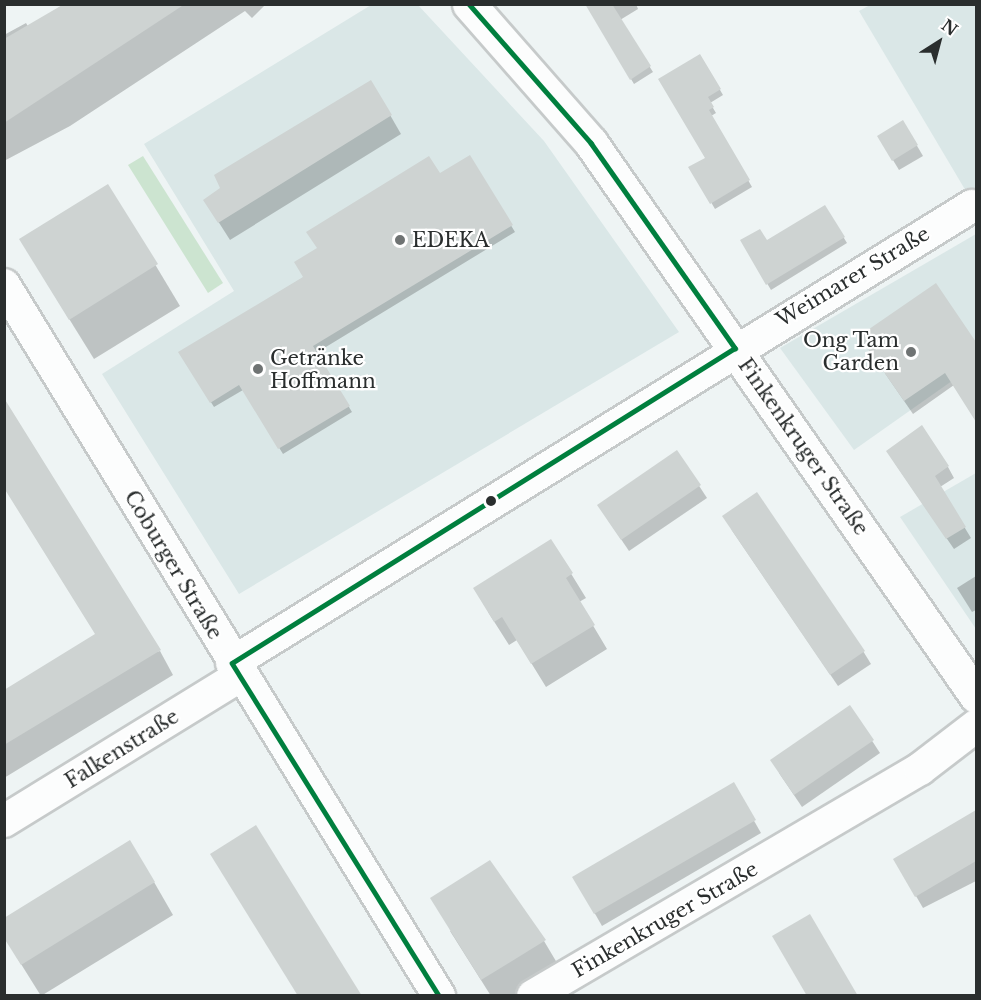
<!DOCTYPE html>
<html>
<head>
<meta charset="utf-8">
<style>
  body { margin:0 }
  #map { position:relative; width:981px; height:1000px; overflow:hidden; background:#eef4f4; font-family:"Libre Baskerville",serif }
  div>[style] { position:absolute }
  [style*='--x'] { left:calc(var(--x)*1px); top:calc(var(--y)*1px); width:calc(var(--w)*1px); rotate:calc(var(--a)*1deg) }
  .built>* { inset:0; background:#dae7e7 }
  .green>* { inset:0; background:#cce4d0 }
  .shadow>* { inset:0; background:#0003 }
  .building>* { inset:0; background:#ced3d2 }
  .roads { filter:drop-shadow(2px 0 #c6caca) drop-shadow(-2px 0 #c6caca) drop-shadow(0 2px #c6caca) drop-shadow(0 -2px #c6caca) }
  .street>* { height:32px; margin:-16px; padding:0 16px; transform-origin:16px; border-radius:16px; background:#fcfdfd }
  .secondary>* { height:33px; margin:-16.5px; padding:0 16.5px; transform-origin:16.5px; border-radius:16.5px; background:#fcfdfd }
  .bus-1>* { height:4.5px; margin:-2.25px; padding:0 2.25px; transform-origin:2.25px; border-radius:2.25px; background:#007f3e }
  .dots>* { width:16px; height:16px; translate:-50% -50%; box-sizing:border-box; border:3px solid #fff; border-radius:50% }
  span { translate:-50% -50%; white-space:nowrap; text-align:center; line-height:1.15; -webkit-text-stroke:4.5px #fff; paint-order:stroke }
  .poi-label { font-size:20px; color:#2a2e2e }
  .left { translate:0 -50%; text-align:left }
  .right { translate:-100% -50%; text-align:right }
  .street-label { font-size:20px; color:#2a2e2e }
  .frame { position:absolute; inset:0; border:6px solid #2a2e2e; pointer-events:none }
  .north { position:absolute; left:909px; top:12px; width:60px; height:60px; -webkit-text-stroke:4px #fff; paint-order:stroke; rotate:36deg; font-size:16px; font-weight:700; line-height:24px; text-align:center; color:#2a2e2e }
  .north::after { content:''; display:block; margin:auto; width:21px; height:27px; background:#2a2e2e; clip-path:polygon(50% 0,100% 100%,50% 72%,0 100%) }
</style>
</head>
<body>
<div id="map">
  <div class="built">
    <i style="clip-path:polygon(371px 5px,418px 5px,544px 141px,679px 332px,239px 594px,102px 374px,234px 291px,144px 144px)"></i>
    <i style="clip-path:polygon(870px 5px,976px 5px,976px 208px,859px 11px)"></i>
    <i style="clip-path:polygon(976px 234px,976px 364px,854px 450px,780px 348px)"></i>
    <i style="clip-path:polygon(976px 473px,976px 629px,900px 517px)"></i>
  </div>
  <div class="green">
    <i style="clip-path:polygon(143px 156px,223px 283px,208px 293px,128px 165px)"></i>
  </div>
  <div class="shadow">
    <i style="clip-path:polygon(64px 4px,266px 4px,252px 18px,245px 11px,70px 126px,4px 161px,4px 35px,26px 23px,29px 28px)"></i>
    <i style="clip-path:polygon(586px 4px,636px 4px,638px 9px,620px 20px,653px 72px,634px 84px)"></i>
    <i style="clip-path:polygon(700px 56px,723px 95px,710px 103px,716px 113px,711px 116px,752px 187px,715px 209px,691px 168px,707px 158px)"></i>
    <i style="clip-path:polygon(371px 82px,401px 134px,230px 240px,216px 218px)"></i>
    <i style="clip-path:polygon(903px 122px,923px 156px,899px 170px,879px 137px)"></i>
    <i style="clip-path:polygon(469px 157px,515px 232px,316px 353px,352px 412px,283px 454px,243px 390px,214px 407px,180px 353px,304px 277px)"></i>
    <i style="clip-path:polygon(108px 186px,180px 306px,94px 359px,45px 280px)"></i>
    <i style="clip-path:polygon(825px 207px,847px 243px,771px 290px,742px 241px,766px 242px)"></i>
    <i style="clip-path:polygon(935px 285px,976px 345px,976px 421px,954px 385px,913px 414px,869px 350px)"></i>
    <i style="clip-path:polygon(677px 452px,707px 498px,629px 551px,606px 517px)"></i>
    <i style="clip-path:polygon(894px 462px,948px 467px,954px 478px,940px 487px,971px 538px,954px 549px)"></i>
    <i style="clip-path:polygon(731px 529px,863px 651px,871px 664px,838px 686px)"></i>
    <i style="clip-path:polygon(551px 541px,586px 598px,579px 602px,607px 649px,546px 687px,517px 640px,509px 645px,488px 612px)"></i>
    <i style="clip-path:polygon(976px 576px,976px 610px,972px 612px,957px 588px)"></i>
    <i style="clip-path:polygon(160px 651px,173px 675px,4px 778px,4px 692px)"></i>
    <i style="clip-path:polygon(850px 707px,880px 753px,802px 807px,779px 773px)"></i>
    <i style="clip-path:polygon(733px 784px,761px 833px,602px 926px,574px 877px)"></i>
    <i style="clip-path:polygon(976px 812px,976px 881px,923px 908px,895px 860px)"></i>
    <i style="clip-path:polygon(154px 882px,173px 915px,41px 996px,16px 956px)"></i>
    <i style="clip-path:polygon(450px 931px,544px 941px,563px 973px,527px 996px,491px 996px)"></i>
  </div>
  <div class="building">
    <i style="clip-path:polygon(64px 4px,185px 4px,4px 123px,4px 39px)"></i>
    <i style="clip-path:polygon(585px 4px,612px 4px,651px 66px,630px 80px)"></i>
    <i style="clip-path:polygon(700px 54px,721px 89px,708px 97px,714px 107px,709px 110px,750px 180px,710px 204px,688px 167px,705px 158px,658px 79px)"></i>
    <i style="clip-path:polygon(371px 80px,392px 115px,218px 223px,203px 200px,220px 188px,214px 175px)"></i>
    <i style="clip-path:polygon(903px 120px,918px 145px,892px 161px,877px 136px)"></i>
    <i style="clip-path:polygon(470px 155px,513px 225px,313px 346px,350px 406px,278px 449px,239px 385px,210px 403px,178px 352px,303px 277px,294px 262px,317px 248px,306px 232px,429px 156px,440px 173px)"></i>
    <i style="clip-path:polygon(108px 184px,158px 264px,69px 320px,19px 239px)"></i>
    <i style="clip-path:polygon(825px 205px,845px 237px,766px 285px,740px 240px,760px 229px,767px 240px)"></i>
    <i style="clip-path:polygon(936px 283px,976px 342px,976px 422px,945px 373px,904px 401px,859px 336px)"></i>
    <i style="clip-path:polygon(4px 398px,161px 650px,4px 745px,4px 690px,95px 634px,4px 488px)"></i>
    <i style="clip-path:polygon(922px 425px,949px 466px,935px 476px,966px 527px,946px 539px,886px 451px)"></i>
    <i style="clip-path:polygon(677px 450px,701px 485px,621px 540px,597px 505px)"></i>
    <i style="clip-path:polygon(757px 492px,865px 651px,830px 675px,722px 516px)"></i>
    <i style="clip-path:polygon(551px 539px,573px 573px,566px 578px,595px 625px,531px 664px,502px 617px,494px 622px,473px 588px)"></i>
    <i style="clip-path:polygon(850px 705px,874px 740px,794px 795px,770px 760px)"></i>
    <i style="clip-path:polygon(734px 782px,756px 820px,594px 914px,572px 877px)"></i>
    <i style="clip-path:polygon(976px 810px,976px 861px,915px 897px,893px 859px)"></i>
    <i style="clip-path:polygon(256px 825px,362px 996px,298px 996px,210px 854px)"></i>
    <i style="clip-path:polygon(130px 840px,155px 882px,21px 965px,4px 938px,4px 918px)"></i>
    <i style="clip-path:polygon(490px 860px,546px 940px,481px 980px,430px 898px)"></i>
    <i style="clip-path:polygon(810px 914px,858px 996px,807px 996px,772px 936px)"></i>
  </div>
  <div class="roads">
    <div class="street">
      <i style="--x:4;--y:285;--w:834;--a:58.54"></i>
      <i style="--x:232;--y:663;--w:870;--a:-31.7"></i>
      <i style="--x:4;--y:821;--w:277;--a:-31.6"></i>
      <i style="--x:533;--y:996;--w:449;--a:-30.4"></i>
      <i style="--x:920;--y:769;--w:71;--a:-37.5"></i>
    </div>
    <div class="secondary">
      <i style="--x:469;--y:4;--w:185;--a:48.7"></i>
      <i style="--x:591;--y:143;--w:674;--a:55.15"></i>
    </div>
  </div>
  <div class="bus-1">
    <i style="--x:469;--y:4;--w:185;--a:48.7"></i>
    <i style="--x:591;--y:143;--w:251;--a:54.9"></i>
    <i style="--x:232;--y:663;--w:593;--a:-32.06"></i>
    <i style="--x:232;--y:663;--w:392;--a:58.1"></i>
  </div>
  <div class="dots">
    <i style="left:400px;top:240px;background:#6f7373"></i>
    <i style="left:911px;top:352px;background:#6f7373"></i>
    <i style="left:258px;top:369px;background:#6f7373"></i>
    <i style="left:491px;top:501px;background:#2a2e2e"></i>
  </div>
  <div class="poi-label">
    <span class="left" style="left:412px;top:240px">EDEKA</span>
    <span class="right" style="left:899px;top:352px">Ong Tam<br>Garden</span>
    <span class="left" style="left:270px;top:370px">Getränke<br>Hoffmann</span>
  </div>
  <div class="street-label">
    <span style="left:853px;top:277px;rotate:-31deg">Weimarer Straße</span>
    <span style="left:803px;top:447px;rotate:55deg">Finkenkruger Straße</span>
    <span style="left:173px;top:565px;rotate:59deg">Coburger Straße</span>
    <span style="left:122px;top:749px;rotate:-32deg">Falkenstraße</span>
    <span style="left:665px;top:920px;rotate:-30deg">Finkenkruger Straße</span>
  </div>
  <div class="frame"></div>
  <div class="north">N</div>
</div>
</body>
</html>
